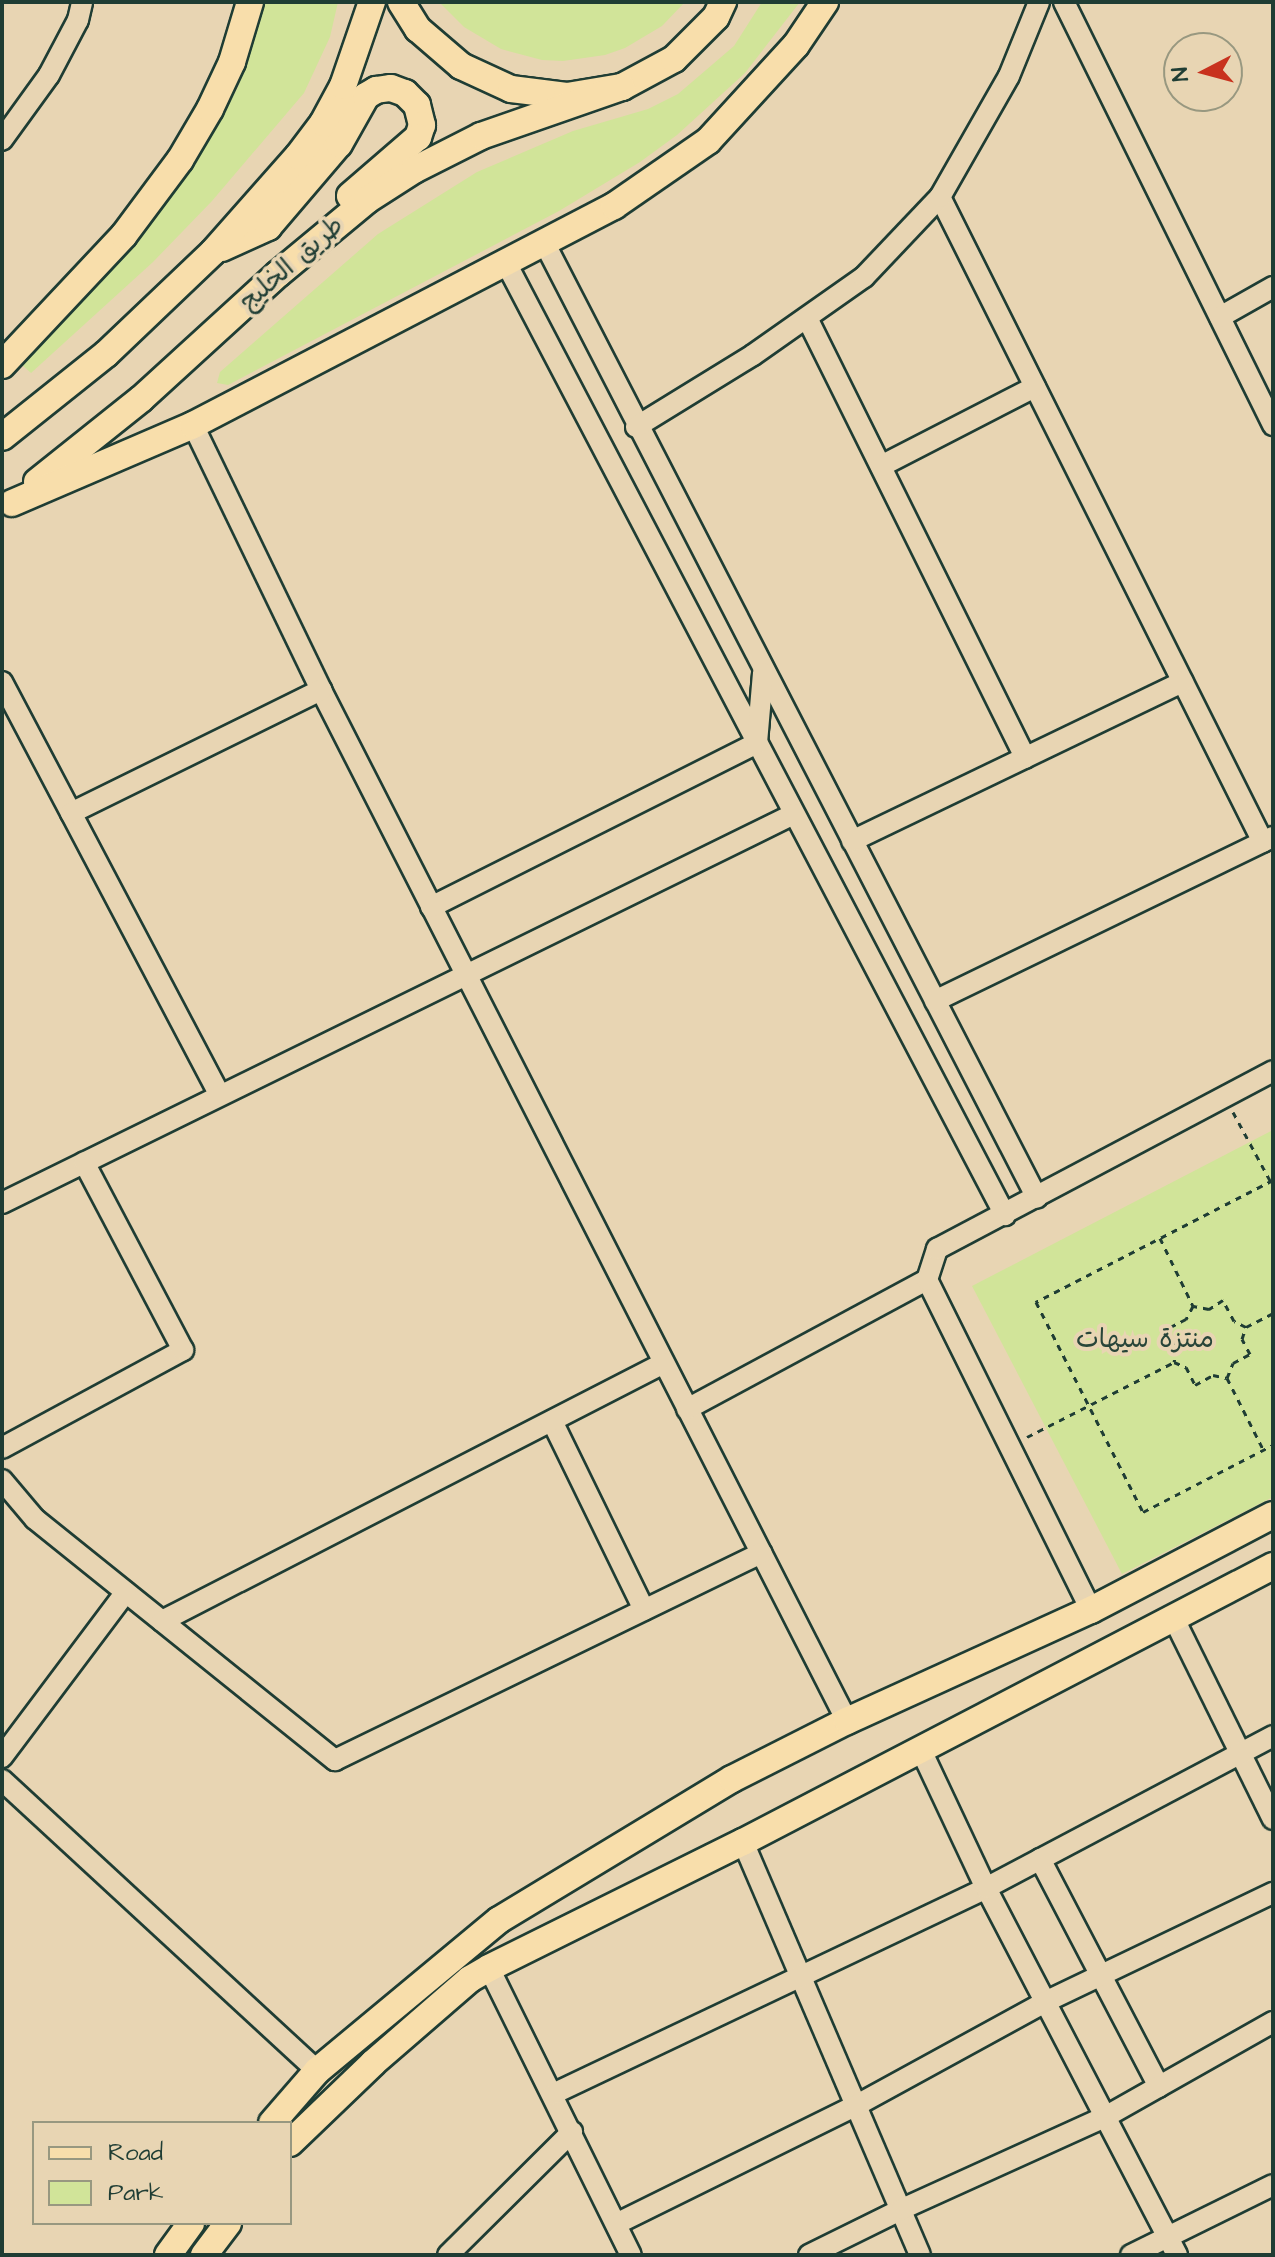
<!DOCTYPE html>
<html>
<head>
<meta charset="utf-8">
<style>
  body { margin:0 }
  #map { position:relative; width:1275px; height:2257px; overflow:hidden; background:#e8d5b3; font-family:"Architects Daughter","Playpen Sans Arabic",sans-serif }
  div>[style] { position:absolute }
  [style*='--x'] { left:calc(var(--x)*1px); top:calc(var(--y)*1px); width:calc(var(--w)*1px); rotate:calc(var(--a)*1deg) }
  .green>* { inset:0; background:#d1e499 }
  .path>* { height:3px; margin-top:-1.5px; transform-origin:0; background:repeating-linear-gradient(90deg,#1f3d34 0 6px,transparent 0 12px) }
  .roads { filter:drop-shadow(2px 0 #1f3d34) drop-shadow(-2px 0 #1f3d34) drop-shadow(0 2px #1f3d34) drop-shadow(0 -2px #1f3d34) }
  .minor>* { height:20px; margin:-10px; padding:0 10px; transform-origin:10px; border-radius:10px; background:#e8d5b3 }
  .major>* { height:26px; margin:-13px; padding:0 13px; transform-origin:13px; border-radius:13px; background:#f8deab }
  span { translate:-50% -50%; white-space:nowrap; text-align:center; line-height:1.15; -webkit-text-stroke:8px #e8d5b3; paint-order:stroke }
  .street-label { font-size:26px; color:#1f3d34 }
  .park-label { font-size:26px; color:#284539 }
  .frame { position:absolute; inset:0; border:4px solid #1f3d34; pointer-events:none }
  .legend { position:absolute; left:32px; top:2121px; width:260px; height:104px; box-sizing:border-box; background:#e8d5b3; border:2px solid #989880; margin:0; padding:10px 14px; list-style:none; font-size:24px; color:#1f3d34 }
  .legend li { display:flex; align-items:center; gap:16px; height:40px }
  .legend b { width:40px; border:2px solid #989880 }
  .north { position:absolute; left:1163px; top:32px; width:80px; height:80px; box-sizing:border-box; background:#e8d5b3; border:2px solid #989880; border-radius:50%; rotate:264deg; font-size:22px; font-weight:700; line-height:32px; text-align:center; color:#1f3d34 }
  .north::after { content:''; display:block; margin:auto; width:28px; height:36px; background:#c8321e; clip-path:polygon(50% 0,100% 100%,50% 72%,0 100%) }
</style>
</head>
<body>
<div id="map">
  <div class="green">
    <i style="clip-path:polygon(265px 2px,338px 2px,330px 37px,304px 93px,212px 201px,153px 262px,31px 373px,22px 365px,87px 295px,173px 192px,209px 140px,238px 87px)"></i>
    <i style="clip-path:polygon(439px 2px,685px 2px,662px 26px,625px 48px,605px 55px,563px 61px,542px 60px,501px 49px,464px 27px)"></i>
    <i style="clip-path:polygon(762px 2px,800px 2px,745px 73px,677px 135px,640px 162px,559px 211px,228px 385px,217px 383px,220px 372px,378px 234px,477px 172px,573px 131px,648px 109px,678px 94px,734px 46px)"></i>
    <i style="clip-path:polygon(1273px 1130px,1273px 1497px,1122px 1574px,972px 1286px)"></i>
  </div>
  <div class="path">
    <i style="--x:1233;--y:1112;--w:84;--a:61.6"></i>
    <i style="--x:1273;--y:1180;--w:267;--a:152.8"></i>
    <i style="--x:1036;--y:1302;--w:236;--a:63"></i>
    <i style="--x:1143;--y:1512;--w:146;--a:-27.3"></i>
    <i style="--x:1160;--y:1238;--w:76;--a:64.1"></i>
    <i style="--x:1246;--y:1327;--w:30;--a:-27"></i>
    <i style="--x:1227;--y:1378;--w:80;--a:63.1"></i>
    <i style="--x:1027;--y:1437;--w:165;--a:-27"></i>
    <i style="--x:1174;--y:1362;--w:13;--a:23"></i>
    <i style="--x:1186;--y:1367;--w:20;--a:63"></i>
    <i style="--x:1195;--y:1385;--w:21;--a:-29"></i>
    <i style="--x:1213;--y:1375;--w:14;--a:12"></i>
    <i style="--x:1227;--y:1378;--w:16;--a:-68"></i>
    <i style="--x:1233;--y:1363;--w:19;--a:-28"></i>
    <i style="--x:1250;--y:1354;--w:17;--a:-118"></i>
    <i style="--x:1242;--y:1339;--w:13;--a:-72"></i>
    <i style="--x:1246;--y:1327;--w:13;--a:-153"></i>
    <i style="--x:1234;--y:1321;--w:24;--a:-118"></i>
    <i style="--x:1223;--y:1300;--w:17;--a:147"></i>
    <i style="--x:1209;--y:1309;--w:16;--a:-169"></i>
    <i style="--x:1193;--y:1306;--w:15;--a:118"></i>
    <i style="--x:1186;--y:1319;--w:20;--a:153"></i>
    <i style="--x:1168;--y:1328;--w:22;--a:66"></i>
    <i style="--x:1177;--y:1348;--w:14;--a:102"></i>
  </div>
  <div class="roads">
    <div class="minor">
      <i style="--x:1064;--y:2;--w:472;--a:63.7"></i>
      <i style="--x:2;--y:140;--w:80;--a:-54.1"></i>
      <i style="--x:49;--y:75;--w:62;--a:-62.2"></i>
      <i style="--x:78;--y:20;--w:18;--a:-77"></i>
      <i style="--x:940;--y:197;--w:721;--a:63.4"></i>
      <i style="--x:545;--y:244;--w:1073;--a:62.72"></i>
      <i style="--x:506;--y:263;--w:1075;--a:62.34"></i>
      <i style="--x:1220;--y:317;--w:61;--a:-29.5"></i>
      <i style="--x:807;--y:318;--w:491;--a:63.6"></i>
      <i style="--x:193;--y:425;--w:294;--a:64.2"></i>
      <i style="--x:321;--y:690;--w:1157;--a:62.97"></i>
      <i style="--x:636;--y:427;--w:137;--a:-31.6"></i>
      <i style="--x:753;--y:355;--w:136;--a:-35.1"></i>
      <i style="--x:864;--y:277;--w:110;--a:-46.5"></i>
      <i style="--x:940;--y:197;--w:139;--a:-60.3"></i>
      <i style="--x:1009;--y:76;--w:80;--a:-67.9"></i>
      <i style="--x:881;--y:466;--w:173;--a:-27.2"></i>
      <i style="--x:2;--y:682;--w:466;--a:62.2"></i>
      <i style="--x:71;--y:813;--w:279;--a:-26.2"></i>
      <i style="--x:852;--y:841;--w:367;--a:-25.7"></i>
      <i style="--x:431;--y:907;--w:365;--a:-26.7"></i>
      <i style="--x:757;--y:743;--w:70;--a:-85.1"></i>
      <i style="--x:935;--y:1001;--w:376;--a:-25.9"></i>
      <i style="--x:2;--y:1203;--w:882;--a:-26.16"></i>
      <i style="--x:687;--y:1409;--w:272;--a:-28.3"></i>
      <i style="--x:552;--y:1421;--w:210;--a:64"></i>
      <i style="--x:2;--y:1448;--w:206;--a:-28.4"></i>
      <i style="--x:183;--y:1350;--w:212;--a:-117.8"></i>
      <i style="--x:2;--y:1480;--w:51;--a:49.8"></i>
      <i style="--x:35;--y:1519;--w:385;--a:38.8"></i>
      <i style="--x:335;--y:1760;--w:474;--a:-25.9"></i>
      <i style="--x:1091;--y:1610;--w:369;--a:-116.4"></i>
      <i style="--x:927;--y:1280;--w:33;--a:-72"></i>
      <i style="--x:937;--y:1249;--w:380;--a:-27.9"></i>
      <i style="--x:1174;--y:1619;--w:223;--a:63.7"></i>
      <i style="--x:162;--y:1621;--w:564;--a:-27.2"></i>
      <i style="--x:920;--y:1748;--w:155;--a:64.8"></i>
      <i style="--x:986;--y:1888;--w:414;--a:62.5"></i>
      <i style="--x:2;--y:1757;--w:206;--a:-53.1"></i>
      <i style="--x:2;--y:1780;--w:429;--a:42.7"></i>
      <i style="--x:743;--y:1842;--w:449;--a:66.8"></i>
      <i style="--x:1040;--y:1859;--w:257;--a:62.4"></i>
      <i style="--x:489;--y:1968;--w:320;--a:63.7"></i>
      <i style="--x:553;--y:2094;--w:480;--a:-25.4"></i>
      <i style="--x:986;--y:1888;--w:325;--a:-27.9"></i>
      <i style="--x:618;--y:2223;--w:267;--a:-26.3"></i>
      <i style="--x:857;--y:2105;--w:214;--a:-28.7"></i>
      <i style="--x:1045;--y:2002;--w:253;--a:-25.6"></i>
      <i style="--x:448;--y:2255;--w:175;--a:-44.8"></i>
      <i style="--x:809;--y:2255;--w:104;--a:-26.3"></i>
      <i style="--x:902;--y:2209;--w:223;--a:-24.4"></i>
      <i style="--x:1105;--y:2117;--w:193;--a:-29.5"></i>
      <i style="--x:1131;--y:2255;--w:158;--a:-26.2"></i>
    </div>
    <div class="major">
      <i style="--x:401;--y:2;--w:32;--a:58"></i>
      <i style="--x:418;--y:29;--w:57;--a:40.7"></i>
      <i style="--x:461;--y:66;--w:55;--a:24.7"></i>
      <i style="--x:511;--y:89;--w:56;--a:7.1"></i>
      <i style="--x:567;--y:96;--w:56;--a:-9.3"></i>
      <i style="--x:622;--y:87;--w:59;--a:-28.3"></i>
      <i style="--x:674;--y:59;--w:59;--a:-45"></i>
      <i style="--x:716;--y:17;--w:17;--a:-65"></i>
      <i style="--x:222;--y:248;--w:51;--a:-24.5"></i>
      <i style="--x:268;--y:227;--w:109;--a:-49.5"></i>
      <i style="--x:339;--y:144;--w:55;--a:-60.6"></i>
      <i style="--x:366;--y:96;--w:12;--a:-31"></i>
      <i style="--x:376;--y:90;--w:15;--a:-8"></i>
      <i style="--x:391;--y:88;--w:15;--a:20"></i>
      <i style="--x:405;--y:93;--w:17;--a:45"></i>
      <i style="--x:417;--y:105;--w:21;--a:76"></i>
      <i style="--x:422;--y:125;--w:13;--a:108"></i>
      <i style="--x:418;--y:137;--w:90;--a:139.1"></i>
      <i style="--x:2;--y:365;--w:178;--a:-46.8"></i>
      <i style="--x:124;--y:235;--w:94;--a:-53.3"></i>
      <i style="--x:180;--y:160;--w:59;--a:-59.5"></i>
      <i style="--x:210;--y:109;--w:52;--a:-64.9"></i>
      <i style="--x:232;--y:62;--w:63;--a:-73.3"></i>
      <i style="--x:2;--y:437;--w:133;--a:-38.6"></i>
      <i style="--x:106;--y:354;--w:148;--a:-43.6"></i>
      <i style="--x:213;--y:252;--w:128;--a:-48.5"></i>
      <i style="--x:298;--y:156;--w:41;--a:-52.9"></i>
      <i style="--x:323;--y:123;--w:42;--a:-61.6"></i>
      <i style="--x:343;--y:86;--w:89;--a:-71"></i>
      <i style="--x:37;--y:482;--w:133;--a:-38.6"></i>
      <i style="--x:141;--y:399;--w:185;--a:-42.4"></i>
      <i style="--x:278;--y:274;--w:116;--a:-39.7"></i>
      <i style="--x:367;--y:200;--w:56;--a:-32.6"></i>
      <i style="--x:414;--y:170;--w:75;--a:-26.9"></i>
      <i style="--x:481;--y:136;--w:149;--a:-19.2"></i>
      <i style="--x:12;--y:503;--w:197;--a:-23.3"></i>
      <i style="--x:193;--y:425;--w:475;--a:-27.5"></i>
      <i style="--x:614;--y:206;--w:114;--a:-34.7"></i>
      <i style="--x:708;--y:141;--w:130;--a:-47.5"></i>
      <i style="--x:796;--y:45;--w:52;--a:-56"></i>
      <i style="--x:272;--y:2123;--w:69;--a:-49.1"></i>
      <i style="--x:317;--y:2071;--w:236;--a:-39.7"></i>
      <i style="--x:499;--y:1920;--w:272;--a:-31.2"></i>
      <i style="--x:732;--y:1779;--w:129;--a:-26.8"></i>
      <i style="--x:847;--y:1721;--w:268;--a:-24.5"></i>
      <i style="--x:1091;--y:1610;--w:205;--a:-27.6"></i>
      <i style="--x:290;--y:2143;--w:115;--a:-43.9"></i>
      <i style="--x:373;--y:2063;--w:128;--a:-40.9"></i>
      <i style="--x:470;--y:1979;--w:22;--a:-30"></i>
      <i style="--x:489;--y:1968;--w:284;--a:-26.4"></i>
      <i style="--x:743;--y:1842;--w:598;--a:-27.51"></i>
      <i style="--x:168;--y:2255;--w:39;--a:-54"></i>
      <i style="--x:204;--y:2255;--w:40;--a:-53"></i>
    </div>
  </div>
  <div class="street-label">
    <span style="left:292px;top:264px;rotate:-41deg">طريق الخليج</span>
  </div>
  <div class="park-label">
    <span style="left:1145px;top:1340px">منتزة سيهات</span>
  </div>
  <div class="frame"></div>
  <ul class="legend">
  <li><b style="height:10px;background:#f8deab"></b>Road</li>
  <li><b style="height:22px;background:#d1e499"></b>Park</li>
  </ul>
  <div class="north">N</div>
</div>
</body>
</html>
